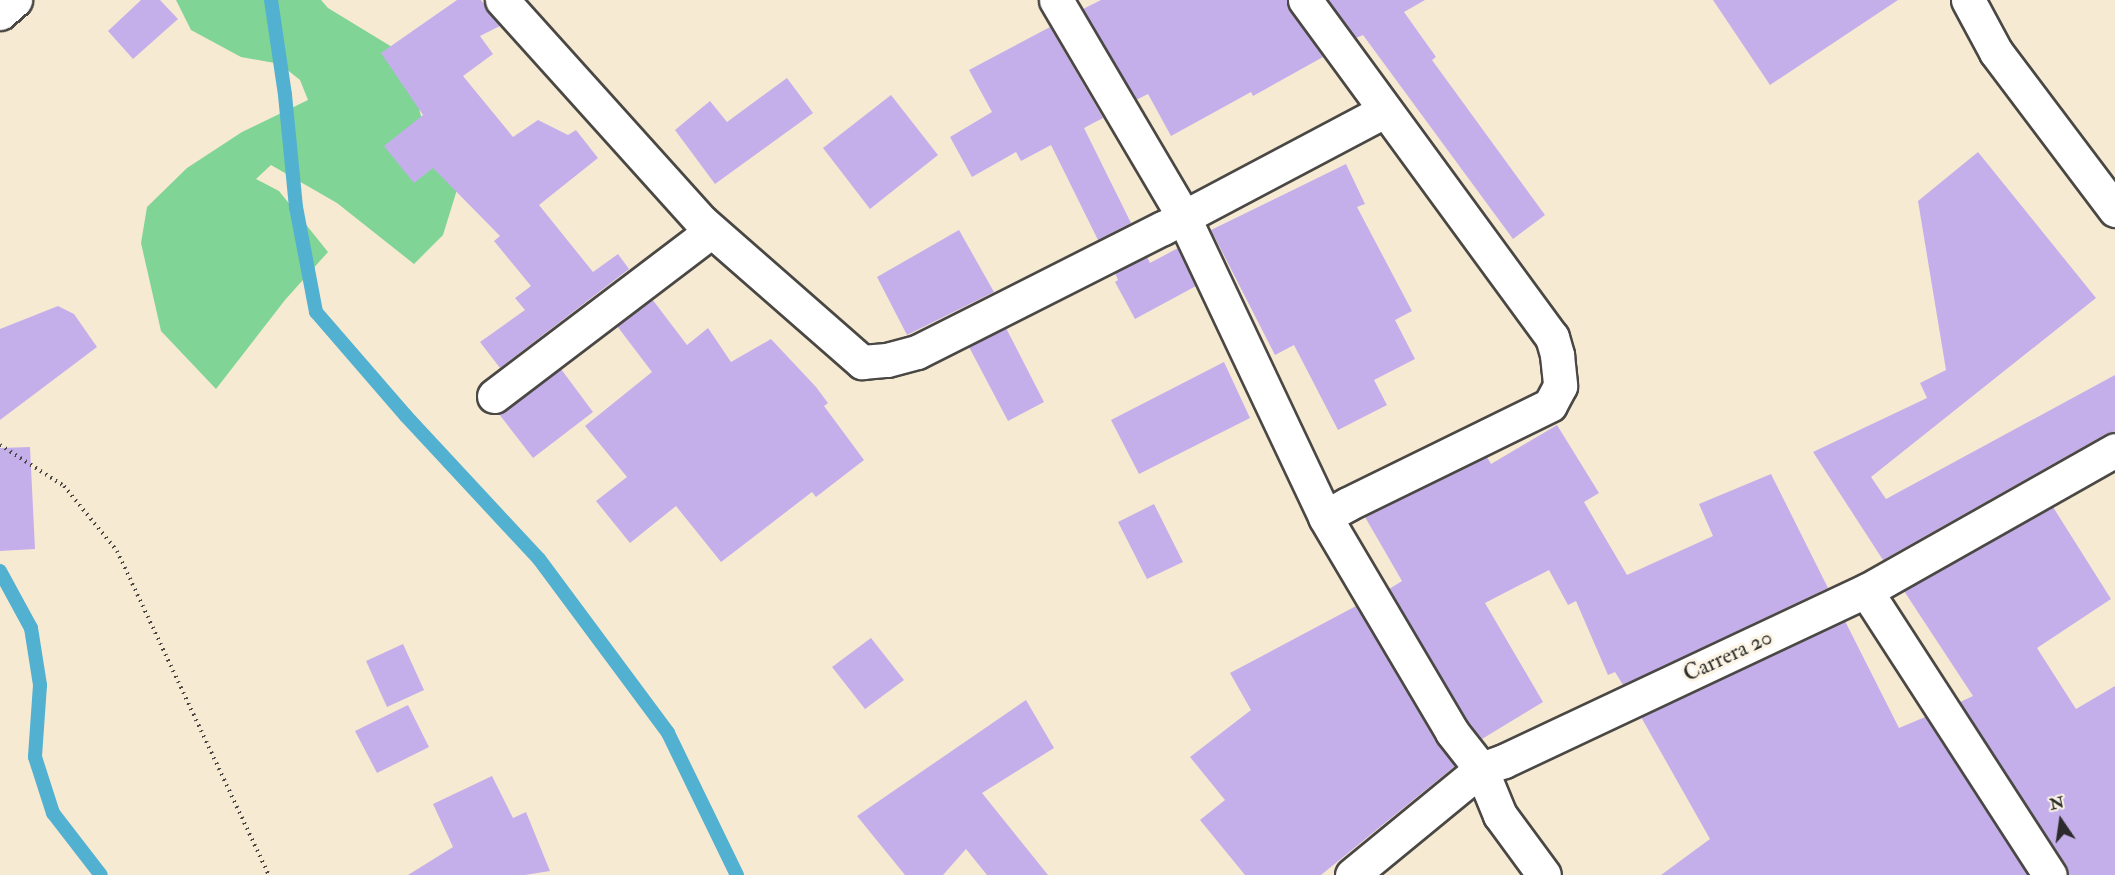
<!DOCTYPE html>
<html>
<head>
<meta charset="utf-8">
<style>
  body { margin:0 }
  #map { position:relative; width:2115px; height:875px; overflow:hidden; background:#f7ead3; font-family:"IM FELL Double Pica",serif }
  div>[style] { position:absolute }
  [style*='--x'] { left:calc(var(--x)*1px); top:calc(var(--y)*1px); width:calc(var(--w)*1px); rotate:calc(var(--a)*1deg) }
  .green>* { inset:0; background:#80d496 }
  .stream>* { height:14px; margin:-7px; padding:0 7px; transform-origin:7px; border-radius:7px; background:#52b0d0 }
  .building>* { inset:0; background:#c5afeb }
  .path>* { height:4px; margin-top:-2px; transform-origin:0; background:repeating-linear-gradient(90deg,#4a4844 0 1.5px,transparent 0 6px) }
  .roads { filter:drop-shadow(2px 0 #4a4844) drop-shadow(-2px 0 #4a4844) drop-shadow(0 2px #4a4844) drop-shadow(0 -2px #4a4844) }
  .minor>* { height:33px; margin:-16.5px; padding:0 16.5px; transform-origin:16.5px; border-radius:16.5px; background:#fff }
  span { translate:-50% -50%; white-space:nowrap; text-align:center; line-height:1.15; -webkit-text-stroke:6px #fcf5e5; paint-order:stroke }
  .street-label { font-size:22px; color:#2b2b2b }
  .north { position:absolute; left:2031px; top:791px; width:60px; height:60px; -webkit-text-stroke:4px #fcf5e5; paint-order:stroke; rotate:347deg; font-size:16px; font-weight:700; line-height:24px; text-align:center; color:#2b2b2b }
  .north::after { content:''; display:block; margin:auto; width:21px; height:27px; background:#2b2b2b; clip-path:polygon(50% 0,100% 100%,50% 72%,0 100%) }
</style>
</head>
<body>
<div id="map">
  <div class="green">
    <i style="clip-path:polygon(176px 0,321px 0,328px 8px,392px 47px,407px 63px,421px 116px,442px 161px,464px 167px,443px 235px,414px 264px,337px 203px,271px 165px,256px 179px,279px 191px,328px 252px,285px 300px,216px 389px,161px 331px,141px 243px,147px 207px,187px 168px,242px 132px,308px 100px,300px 80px,280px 64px,241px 57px,191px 30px)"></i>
  </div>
  <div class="stream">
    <i style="--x:271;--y:0;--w:96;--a:81.6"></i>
    <i style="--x:285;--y:95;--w:113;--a:84.4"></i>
    <i style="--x:296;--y:207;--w:107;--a:79.2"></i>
    <i style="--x:316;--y:312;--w:138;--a:49.1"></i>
    <i style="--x:406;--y:416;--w:195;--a:47.1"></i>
    <i style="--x:539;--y:559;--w:217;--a:53.4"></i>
    <i style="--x:668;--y:733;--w:158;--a:64.1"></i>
    <i style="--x:0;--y:571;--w:65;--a:61.5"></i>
    <i style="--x:31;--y:628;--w:58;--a:81"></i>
    <i style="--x:40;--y:685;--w:72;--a:94"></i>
    <i style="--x:35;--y:757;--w:59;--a:72.2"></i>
    <i style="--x:53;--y:813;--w:78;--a:52.3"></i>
  </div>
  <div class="building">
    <i style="clip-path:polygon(141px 0,160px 0,178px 19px,133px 59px,108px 31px)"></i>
    <i style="clip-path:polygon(457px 0,481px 0,500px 26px,480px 36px,493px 54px,463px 76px,513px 137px,538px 120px,568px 135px,576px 130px,598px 158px,539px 205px,593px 272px,618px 254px,629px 269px,500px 368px,480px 342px,525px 310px,515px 298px,531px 286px,494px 241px,500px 236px,433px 168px,414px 183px,384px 146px,423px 115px,381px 53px)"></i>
    <i style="clip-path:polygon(1101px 0,1287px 0,1290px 11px,1323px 57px,1253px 96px,1251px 92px,1171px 136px,1148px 94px,1136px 100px,1083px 9px)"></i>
    <i style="clip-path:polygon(1328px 0,1425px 0,1404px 12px,1436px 57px,1432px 60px,1545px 215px,1513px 239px,1363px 35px,1356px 38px)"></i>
    <i style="clip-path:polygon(1713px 0,1898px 0,1770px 85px)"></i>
    <i style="clip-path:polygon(1050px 27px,1103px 118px,1084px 128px,1131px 223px,1098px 240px,1051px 145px,1021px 161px,1016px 152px,972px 177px,950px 137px,992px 112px,969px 70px)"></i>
    <i style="clip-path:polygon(787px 78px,813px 113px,715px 184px,675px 130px,710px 101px,727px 122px)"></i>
    <i style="clip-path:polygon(891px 95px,938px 155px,870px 209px,823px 148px)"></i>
    <i style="clip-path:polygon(1978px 152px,2096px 298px,1871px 477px,1886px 499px,2115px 375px,2115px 431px,2106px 434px,1883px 560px,1813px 452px,1927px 398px,1920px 383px,1946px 370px,1918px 201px)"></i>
    <i style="clip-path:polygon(1346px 164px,1365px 204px,1357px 207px,1412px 311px,1395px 320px,1415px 359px,1374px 380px,1387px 405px,1338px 430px,1294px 345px,1275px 355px,1211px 230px)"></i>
    <i style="clip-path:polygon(959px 230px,994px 292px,907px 335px,877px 277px)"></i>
    <i style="clip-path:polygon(1178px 248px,1196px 286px,1135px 319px,1115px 282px,1118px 280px,1115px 273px,1147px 257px,1150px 263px)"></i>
    <i style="clip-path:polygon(652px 299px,687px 345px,708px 328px,731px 362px,771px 339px,816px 387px,828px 403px,824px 406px,864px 460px,816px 497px,812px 492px,721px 562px,676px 506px,630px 543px,596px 501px,627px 477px,585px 426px,652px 372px,617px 326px)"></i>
    <i style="clip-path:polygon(58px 306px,74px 314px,97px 347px,0 420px,0 329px)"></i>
    <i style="clip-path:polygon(1006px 328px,1044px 402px,1008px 421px,969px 347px)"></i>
    <i style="clip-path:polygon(1224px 362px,1250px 418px,1139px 474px,1111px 420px)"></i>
    <i style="clip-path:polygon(561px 369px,593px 412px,533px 458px,499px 414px)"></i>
    <i style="clip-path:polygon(1557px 425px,1599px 493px,1584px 502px,1627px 575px,1713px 536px,1699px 504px,1771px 474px,1828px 588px,1623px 685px,1615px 672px,1608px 675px,1576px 601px,1568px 605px,1549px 570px,1485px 603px,1543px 702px,1482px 739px,1468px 721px,1389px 589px,1402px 581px,1365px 517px,1487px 457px,1491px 464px)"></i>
    <i style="clip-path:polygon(30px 447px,35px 549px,0 551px,0 448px)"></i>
    <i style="clip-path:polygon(1154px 504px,1183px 562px,1147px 579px,1118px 522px)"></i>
    <i style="clip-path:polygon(2053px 507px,2111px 599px,2037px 648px,2076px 709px,2115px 686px,2115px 875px,2069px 875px,2066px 865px,1960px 702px,1973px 696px,1904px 591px)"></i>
    <i style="clip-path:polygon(1356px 606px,1436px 742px,1455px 766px,1321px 875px,1245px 875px,1200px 820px,1225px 800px,1190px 757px,1251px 710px,1230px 673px)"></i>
    <i style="clip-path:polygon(1845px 621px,1899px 728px,1925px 717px,2028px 875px,1661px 875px,1710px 839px,1641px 717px)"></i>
    <i style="clip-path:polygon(871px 638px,904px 680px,865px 709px,832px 667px)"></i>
    <i style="clip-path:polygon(403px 644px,424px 690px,387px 707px,366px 661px)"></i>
    <i style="clip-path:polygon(1026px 700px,1054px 748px,982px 793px,1048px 875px,987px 875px,966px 849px,943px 875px,905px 875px,857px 816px)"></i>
    <i style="clip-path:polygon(408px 705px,429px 747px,377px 773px,355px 731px)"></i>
    <i style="clip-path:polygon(492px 776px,513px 818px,526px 812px,550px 871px,525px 875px,408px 875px,453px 847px,433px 804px)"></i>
  </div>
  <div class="path">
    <i style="--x:0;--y:445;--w:76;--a:32.6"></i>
    <i style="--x:64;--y:486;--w:84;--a:50.8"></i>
    <i style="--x:117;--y:551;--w:358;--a:64.9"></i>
  </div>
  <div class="roads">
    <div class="minor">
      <i style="--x:502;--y:0;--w:299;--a:48"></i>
      <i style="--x:702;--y:222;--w:213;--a:41.2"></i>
      <i style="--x:862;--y:362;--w:25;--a:-5"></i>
      <i style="--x:887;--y:360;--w:31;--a:-15"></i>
      <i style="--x:917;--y:352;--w:275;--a:-26.8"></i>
      <i style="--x:1163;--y:228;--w:250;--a:-27.9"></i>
      <i style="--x:1056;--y:0;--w:251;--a:59.5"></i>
      <i style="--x:1183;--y:216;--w:333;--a:64.7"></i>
      <i style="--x:1325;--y:517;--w:250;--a:59.4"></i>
      <i style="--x:1452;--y:732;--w:47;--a:51.9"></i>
      <i style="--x:1481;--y:769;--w:50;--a:67.6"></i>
      <i style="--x:1500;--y:815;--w:74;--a:53.7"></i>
      <i style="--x:1305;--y:0;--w:418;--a:53.8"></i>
      <i style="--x:1552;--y:337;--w:19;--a:74"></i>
      <i style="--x:1557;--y:355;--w:31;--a:84"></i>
      <i style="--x:1560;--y:386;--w:21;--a:118"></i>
      <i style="--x:1550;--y:405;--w:225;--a:153.9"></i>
      <i style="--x:1348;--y:504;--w:26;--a:151"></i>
      <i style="--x:1968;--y:0;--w:59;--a:61.7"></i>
      <i style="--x:1996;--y:52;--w:198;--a:53"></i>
      <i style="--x:0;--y:13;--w:20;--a:-41"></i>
      <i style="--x:494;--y:396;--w:273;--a:-37.2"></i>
      <i style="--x:1866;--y:591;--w:338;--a:57.1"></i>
      <i style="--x:1352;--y:875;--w:167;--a:-39.4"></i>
      <i style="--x:1481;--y:769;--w:24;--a:-19"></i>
      <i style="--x:1504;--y:761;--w:400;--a:-25.2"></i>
      <i style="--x:1866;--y:591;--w:286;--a:-29.5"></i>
    </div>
  </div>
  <div class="street-label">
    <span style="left:1728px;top:656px;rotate:-25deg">Carrera 20</span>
  </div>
  <div class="north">N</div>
</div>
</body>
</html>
